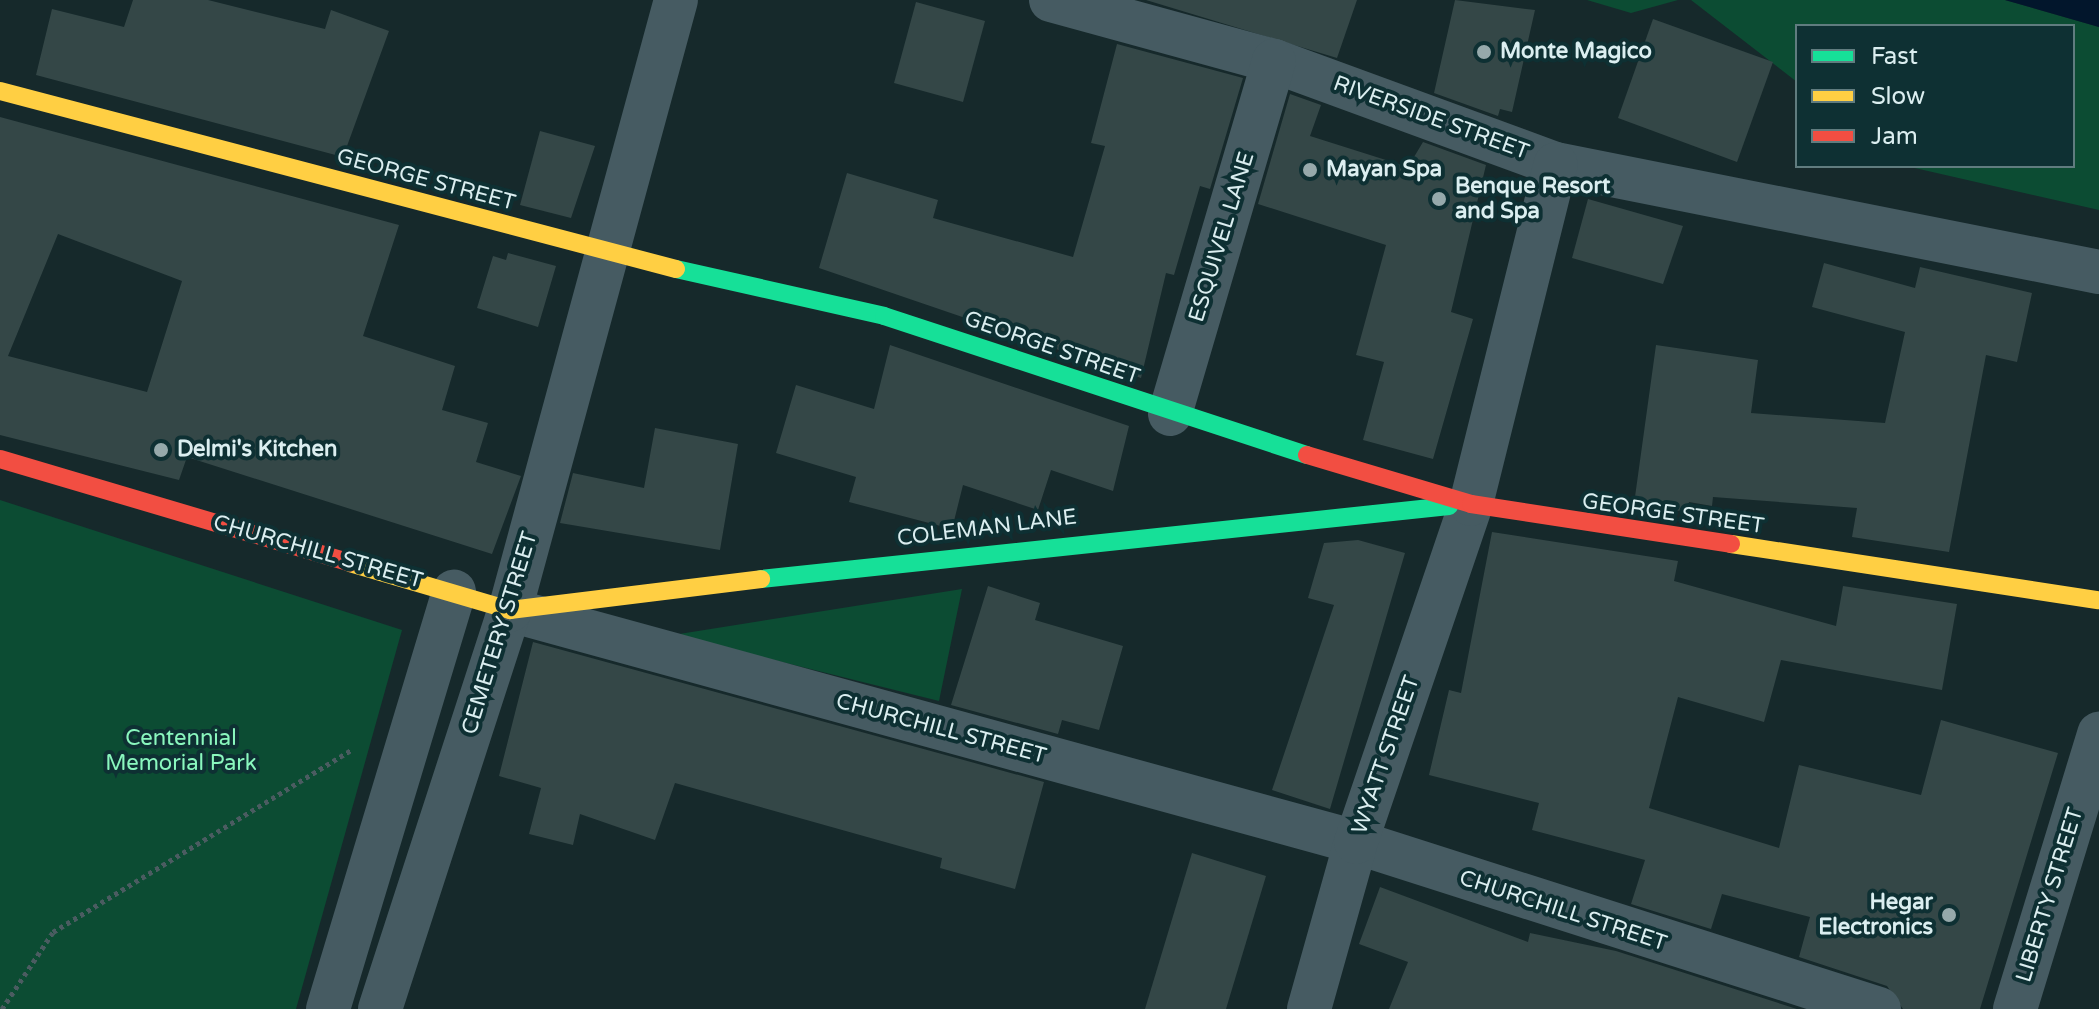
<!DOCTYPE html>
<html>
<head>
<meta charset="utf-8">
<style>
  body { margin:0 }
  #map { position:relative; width:2099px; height:1009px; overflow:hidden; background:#16292b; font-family:"Varela Round",sans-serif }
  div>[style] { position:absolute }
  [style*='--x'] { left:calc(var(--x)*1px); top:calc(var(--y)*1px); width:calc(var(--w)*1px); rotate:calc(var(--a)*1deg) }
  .green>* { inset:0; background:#0c4c33 }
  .water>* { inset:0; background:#02162c }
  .building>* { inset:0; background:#344747 }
  .path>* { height:5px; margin-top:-2.5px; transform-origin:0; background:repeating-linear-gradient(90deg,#4b5c61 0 4px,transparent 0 8px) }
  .street>* { height:44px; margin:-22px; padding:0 22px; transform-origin:22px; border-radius:22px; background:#465b62 }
  .fast>* { height:18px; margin:-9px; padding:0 9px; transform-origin:9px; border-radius:9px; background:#16e098 }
  .slow>* { height:18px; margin:-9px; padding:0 9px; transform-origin:9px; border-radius:9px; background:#ffcf43 }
  .jam>* { height:18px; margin:-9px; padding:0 9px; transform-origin:9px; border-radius:9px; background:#f24e42 }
  .dots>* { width:22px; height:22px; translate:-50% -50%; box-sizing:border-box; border:4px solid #0e3033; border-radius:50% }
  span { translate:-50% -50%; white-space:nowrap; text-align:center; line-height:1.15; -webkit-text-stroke:8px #0e3033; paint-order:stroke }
  .poi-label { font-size:22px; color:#dbeef0; font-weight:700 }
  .left { translate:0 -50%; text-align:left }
  .right { translate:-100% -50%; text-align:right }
  .street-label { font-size:22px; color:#dbeef0 }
  .park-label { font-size:22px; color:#8af7be }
  .legend { position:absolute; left:1795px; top:24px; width:280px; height:144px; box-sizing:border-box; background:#0e3033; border:2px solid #607c7f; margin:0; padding:10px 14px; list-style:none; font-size:24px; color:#dbeef0 }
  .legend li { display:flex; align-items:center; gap:16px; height:40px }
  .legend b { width:40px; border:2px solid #607c7f }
</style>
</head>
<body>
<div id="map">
  <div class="green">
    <i style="clip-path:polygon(1587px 0,1678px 0,1631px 13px)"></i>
    <i style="clip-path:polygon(1691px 0,2005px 0,2099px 27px,2099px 210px,1906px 166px,2073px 166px,2073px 26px,1797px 26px,1797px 82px)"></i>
    <i style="clip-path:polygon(0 500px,402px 630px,296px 1009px,0 1009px)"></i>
    <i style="clip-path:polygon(962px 589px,939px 701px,673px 635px)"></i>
  </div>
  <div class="water">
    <i style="clip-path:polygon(2005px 0,2099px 0,2099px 27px)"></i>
  </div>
  <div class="building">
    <i style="clip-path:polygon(133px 0,208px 0,325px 29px,331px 10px,389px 31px,343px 157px,36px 75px,52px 9px,124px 27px)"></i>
    <i style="clip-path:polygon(1146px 0,1357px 0,1337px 58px)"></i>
    <i style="clip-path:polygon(1455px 0,1535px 10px,1512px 112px,1500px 109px,1498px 116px,1434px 93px)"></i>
    <i style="clip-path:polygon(916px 2px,985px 21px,963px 102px,894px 83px)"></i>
    <i style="clip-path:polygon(1653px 19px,1773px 62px,1737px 162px,1618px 118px)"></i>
    <i style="clip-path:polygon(1117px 44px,1243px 78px,1210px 189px,1200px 186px,1174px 275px,1166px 273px,1141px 378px,819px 268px,847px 173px,938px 200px,933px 218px,1073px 257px,1105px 146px,1091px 143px)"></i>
    <i style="clip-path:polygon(1290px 94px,1321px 105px,1310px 136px,1408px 167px,1423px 142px,1486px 165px,1451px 312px,1473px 319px,1433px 459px,1363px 440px,1384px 362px,1356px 355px,1386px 245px,1258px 204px)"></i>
    <i style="clip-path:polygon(evenodd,0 117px,399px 225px,363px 336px,455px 366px,442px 410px,488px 423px,476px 462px,521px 476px,492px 554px,187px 457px,179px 480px,0 435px,0 117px,58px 234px,182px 281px,147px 392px,8px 356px,58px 234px)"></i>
    <i style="clip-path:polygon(540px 131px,595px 146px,571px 218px,520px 205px)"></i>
    <i style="clip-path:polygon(1588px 199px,1683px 226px,1663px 284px,1572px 258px)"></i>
    <i style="clip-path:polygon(508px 253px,556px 266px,538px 327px,477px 308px,493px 256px,506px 260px)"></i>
    <i style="clip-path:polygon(1824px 263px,1915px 288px,1920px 267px,2032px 293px,2017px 362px,1986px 355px,1949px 552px,1852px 537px,1857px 508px,1713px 497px,1712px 506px,1689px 502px,1687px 512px,1634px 504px,1656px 345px,1758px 360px,1751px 413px,1885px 423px,1905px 332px,1812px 307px)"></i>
    <i style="clip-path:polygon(890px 345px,1129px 426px,1113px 491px,1051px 470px,1038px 510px,963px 485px,952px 529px,849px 502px,856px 477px,776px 453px,796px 385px,874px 409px)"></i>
    <i style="clip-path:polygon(655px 428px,738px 444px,720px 550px,560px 523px,573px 473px,644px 488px)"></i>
    <i style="clip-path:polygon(1492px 532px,1678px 561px,1674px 581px,1836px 626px,1843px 586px,1957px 604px,1942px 690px,1781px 660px,1764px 722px,1678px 697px,1649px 808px,1779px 848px,1799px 765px,1921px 795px,1941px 720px,2058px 753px,1980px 1009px,1903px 1009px,1887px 986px,1799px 957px,1810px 917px,1722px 894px,1711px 929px,1631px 904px,1645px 860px,1532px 830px,1539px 803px,1429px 775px,1449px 690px,1461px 693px)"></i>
    <i style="clip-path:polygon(1358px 540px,1405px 553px,1330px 809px,1272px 790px,1334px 605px,1308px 598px,1324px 543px)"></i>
    <i style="clip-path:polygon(988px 586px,1040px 603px,1035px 620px,1123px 646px,1099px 730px,1062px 720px,1058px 734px,951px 705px)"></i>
    <i style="clip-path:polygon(533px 642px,1044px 782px,1015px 889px,940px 868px,942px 858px,675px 783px,655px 840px,580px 814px,573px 845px,529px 834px,541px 788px,499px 776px)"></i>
    <i style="clip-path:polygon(1192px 853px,1266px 876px,1226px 1009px,1145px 1009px)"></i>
    <i style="clip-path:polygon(1380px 887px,1528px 942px,1530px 933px,1616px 951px,1797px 1009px,1389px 1009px,1408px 962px,1359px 944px)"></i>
  </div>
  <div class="path">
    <i style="--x:2;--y:1009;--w:92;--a:-56.5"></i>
    <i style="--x:53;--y:932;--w:351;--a:-31.4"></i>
  </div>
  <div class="street">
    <i style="--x:1051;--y:0;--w:231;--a:15.3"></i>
    <i style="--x:1274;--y:61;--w:300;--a:20.1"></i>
    <i style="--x:1556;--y:164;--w:554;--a:11.25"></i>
    <i style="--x:1170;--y:414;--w:368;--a:-73.6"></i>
    <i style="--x:510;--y:610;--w:877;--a:15.34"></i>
    <i style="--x:1356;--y:842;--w:549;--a:17.71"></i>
    <i style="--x:328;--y:1009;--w:436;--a:-73.2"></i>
    <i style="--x:380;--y:1009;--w:420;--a:-72"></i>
    <i style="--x:510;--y:610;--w:632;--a:-74.78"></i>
    <i style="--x:1309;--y:1009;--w:173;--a:-74.3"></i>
    <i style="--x:1356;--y:842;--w:357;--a:-71.2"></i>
    <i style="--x:1471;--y:504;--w:350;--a:-76"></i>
    <i style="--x:2015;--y:1009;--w:288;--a:-73"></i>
  </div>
  <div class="fast">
    <i style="--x:676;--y:269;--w:213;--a:12.7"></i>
    <i style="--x:884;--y:316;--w:445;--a:18.2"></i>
    <i style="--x:761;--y:579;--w:692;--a:-6.06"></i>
  </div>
  <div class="slow">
    <i style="--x:0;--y:91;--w:699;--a:14.75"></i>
    <i style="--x:1731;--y:544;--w:372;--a:8.7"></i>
    <i style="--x:350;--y:563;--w:167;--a:16.4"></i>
    <i style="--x:510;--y:610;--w:253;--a:-7"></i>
  </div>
  <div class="jam">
    <i style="--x:1307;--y:455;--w:171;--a:16.6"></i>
    <i style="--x:1471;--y:504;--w:263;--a:8.7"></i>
    <i style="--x:0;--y:459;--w:365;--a:16.5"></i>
  </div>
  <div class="dots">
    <i style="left:1484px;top:52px;background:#96a9ab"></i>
    <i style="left:1310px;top:170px;background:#96a9ab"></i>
    <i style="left:1439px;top:199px;background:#96a9ab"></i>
    <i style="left:161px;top:450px;background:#96a9ab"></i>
    <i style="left:1949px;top:915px;background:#96a9ab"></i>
  </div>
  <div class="poi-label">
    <span class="left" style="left:1500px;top:52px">Monte Magico</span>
    <span class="left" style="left:1326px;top:170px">Mayan Spa</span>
    <span class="left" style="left:1455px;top:199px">Benque Resort<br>and Spa</span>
    <span class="left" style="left:177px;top:450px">Delmi's Kitchen</span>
    <span class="right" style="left:1933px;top:915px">Hegar<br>Electronics</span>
  </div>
  <div class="street-label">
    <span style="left:1431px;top:118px;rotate:20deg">RIVERSIDE STREET</span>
    <span style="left:426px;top:180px;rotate:15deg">GEORGE STREET</span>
    <span style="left:1222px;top:237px;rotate:-73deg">ESQUIVEL LANE</span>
    <span style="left:1052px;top:348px;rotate:19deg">GEORGE STREET</span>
    <span style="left:1673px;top:514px;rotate:8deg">GEORGE STREET</span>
    <span style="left:987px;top:528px;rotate:-7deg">COLEMAN LANE</span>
    <span style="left:318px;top:552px;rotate:16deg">CHURCHILL STREET</span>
    <span style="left:500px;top:633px;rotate:-73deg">CEMETERY STREET</span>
    <span style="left:941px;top:729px;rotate:15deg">CHURCHILL STREET</span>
    <span style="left:1386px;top:755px;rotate:-71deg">WYATT STREET</span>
    <span style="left:2050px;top:895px;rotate:-73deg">LIBERTY STREET</span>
    <span style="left:1563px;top:911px;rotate:18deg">CHURCHILL STREET</span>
  </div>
  <div class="park-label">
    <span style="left:181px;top:751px">Centennial<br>Memorial Park</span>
  </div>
  <ul class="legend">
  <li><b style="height:10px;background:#16e098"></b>Fast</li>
  <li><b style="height:10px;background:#ffcf43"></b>Slow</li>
  <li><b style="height:10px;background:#f24e42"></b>Jam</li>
  </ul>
</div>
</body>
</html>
